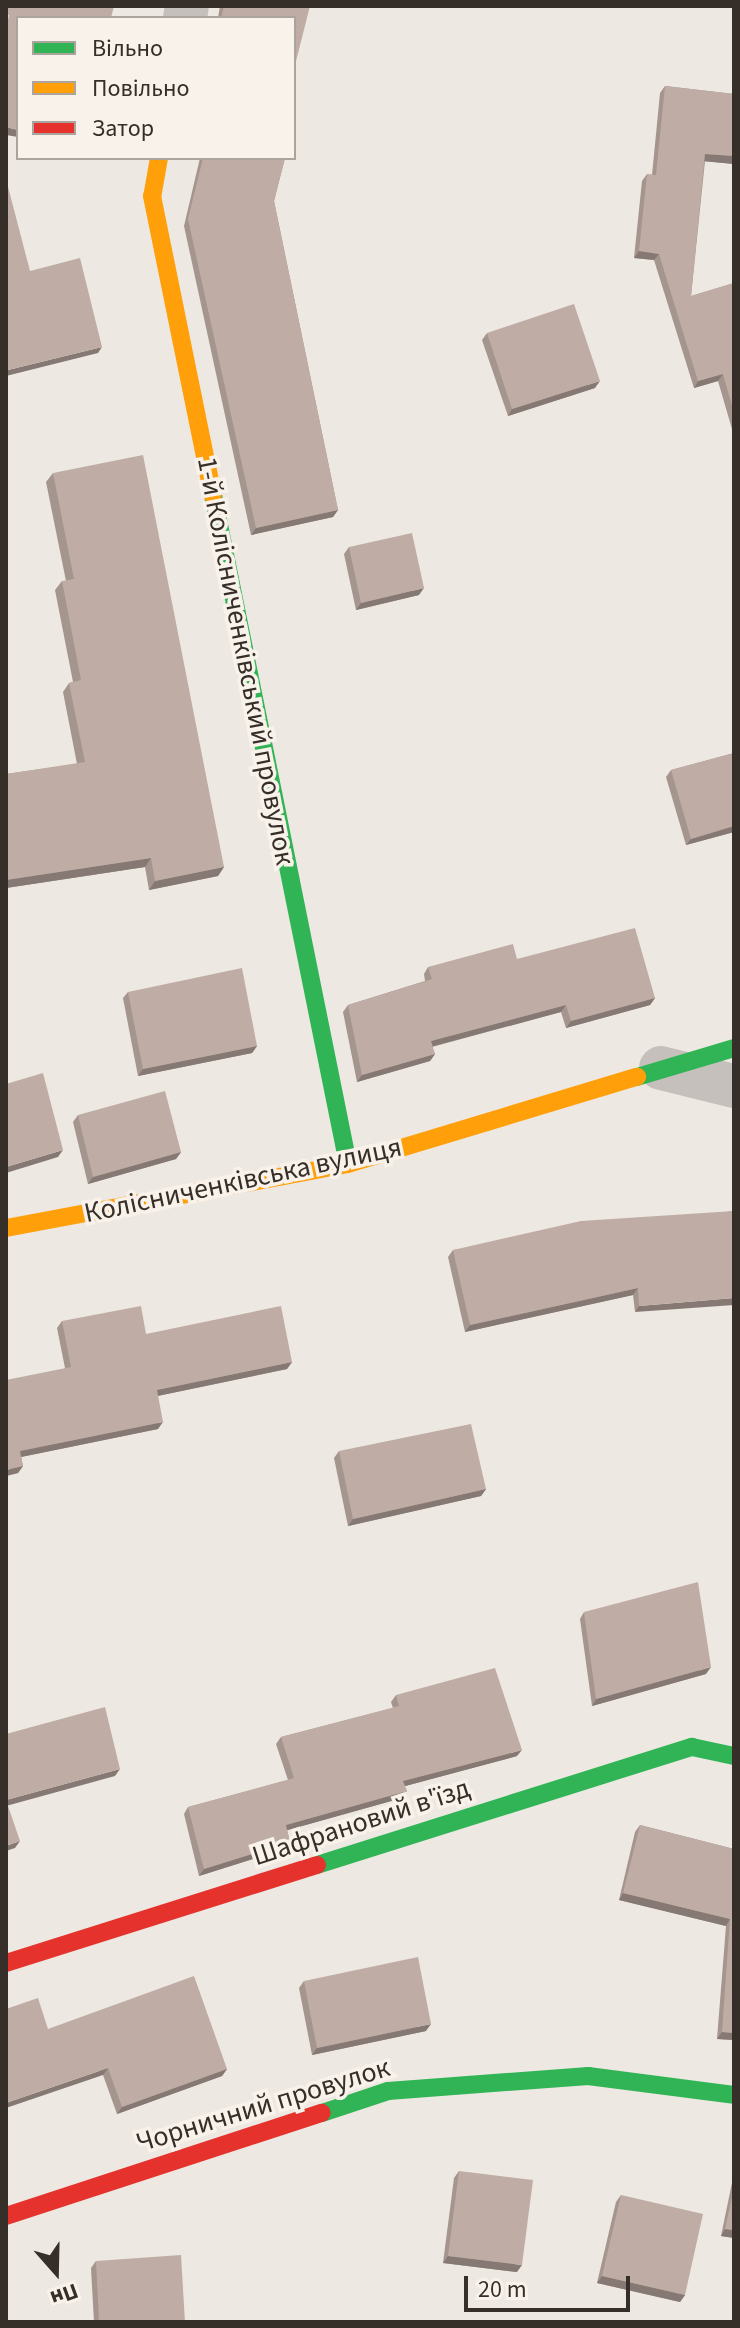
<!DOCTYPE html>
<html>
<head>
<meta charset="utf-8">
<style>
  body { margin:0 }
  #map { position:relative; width:740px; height:2328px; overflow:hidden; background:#ede8e2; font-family:"Source Sans 3",sans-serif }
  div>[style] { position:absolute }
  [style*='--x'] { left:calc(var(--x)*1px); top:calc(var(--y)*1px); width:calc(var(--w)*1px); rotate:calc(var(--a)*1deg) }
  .street>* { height:44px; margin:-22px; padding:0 22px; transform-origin:22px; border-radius:22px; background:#c5c0bb }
  .fast>* { height:18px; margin:-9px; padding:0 9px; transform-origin:9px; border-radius:9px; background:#30b455 }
  .slow>* { height:18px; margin:-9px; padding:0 9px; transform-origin:9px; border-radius:9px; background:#ff9f0a }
  .jam>* { height:18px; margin:-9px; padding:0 9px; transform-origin:9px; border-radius:9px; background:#e5322d }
  .wall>* { inset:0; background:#a4958e }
  .shaded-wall>* { inset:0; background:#867974 }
  .building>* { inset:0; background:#bfada5 }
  span { translate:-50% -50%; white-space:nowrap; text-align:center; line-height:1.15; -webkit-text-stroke:7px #f9f2ea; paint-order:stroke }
  .street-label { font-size:28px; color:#362e29 }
  .frame { position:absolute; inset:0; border:8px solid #362e29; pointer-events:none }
  .legend { position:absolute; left:16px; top:16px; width:280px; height:144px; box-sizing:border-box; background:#f9f2ea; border:2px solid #aba49d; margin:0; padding:10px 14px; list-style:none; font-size:24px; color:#362e29 }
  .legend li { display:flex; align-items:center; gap:16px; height:40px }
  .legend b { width:40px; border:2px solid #aba49d }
  .north { position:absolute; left:16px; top:2232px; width:80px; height:80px; -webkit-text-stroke:6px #f9f2ea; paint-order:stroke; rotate:160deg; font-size:22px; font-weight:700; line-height:32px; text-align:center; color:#362e29 }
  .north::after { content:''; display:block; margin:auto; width:28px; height:36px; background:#362e29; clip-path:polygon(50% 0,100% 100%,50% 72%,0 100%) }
  .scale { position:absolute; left:464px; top:2276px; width:166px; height:36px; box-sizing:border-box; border:4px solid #362e29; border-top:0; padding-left:10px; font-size:24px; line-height:28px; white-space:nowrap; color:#362e29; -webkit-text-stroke:6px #f9f2ea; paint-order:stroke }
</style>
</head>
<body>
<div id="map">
  <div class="street">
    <i style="--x:185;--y:18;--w:12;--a:-81"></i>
    <i style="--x:661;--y:1068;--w:75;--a:13.9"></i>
  </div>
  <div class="fast">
    <i style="--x:213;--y:495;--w:682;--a:78.59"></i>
    <i style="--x:637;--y:1077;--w:101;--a:-16.6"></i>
    <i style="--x:317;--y:1865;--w:393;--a:-17.5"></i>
    <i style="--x:692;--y:1747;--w:43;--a:12.1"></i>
    <i style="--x:322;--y:2113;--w:70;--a:-18.4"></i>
    <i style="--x:388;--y:2091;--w:201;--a:-4.3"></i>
    <i style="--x:588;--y:2076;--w:147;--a:7.4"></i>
  </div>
  <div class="slow">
    <i style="--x:159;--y:158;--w:39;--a:100"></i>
    <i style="--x:152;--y:196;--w:305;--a:78.5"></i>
    <i style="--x:6;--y:1228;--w:348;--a:-10.6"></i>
    <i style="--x:348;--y:1164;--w:302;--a:-16.8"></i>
  </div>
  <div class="jam">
    <i style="--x:6;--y:1963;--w:326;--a:-17.5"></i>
    <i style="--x:6;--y:2216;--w:332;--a:-18.1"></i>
  </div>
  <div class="wall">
    <i style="clip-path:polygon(220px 6px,310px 6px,294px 18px,218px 18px)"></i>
    <i style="clip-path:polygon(665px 86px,734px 94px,734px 164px,705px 161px,691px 296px,734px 283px,734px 436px,718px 381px,694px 388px,654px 260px,634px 258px,642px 181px,647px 174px,652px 175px,660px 93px)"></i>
    <i style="clip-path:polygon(200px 158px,285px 158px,274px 201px,338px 510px,333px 517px,251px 535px,184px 226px)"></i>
    <i style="clip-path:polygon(487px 333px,595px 388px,508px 416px,482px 340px)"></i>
    <i style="clip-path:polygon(53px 473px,224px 867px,218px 876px,149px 890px,145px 867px,6px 888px,6px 774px,77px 764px,63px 692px,69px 683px,73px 682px,55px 590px,62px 581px,66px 581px,46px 482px)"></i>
    <i style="clip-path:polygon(349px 547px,419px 595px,356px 610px,344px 554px)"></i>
    <i style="clip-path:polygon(734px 753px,734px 832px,686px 845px,666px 777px,671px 770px)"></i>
    <i style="clip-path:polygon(517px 959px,655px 998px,650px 1005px,566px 1028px,561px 1012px,432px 1047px,435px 1054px,430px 1061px,357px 1082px,343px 1012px,348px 1005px,425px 981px,424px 974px,428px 967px)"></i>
    <i style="clip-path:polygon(128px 992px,257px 1046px,252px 1053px,138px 1076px,123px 998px)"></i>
    <i style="clip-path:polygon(78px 1115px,181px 1152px,176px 1159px,88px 1184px,73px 1122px)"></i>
    <i style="clip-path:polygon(734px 1211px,635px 1312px,633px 1295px,465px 1332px,448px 1257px,453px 1250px)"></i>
    <i style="clip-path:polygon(62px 1321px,146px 1334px,292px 1362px,287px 1369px,158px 1396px,158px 1429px,21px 1457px,23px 1466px,18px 1473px,6px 1476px,65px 1368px,57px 1328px)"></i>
    <i style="clip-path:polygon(339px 1451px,486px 1489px,481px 1496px,348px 1526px,334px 1458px)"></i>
    <i style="clip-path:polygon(584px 1612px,706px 1674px,592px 1706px,580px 1619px)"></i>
    <i style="clip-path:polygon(396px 1695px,517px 1756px,405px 1786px,402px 1798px,287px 1830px,290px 1842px,285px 1849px,199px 1876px,184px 1814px,188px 1807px,288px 1780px,276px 1744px,281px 1737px,393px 1708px,391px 1702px)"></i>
    <i style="clip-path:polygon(640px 1825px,734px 1849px,734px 2040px,717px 2039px,726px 1926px,619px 1900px,635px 1832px)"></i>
    <i style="clip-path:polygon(304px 1981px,426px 2031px,312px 2055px,299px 1988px)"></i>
    <i style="clip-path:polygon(48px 2029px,227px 2069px,222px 2076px,117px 2114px,103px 2075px)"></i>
    <i style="clip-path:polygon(459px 2171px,517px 2272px,443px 2263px,454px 2178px)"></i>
    <i style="clip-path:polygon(734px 2173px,734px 2238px,721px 2236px)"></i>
    <i style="clip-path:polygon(621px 2195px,685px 2295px,680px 2302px,597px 2283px,616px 2202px)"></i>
    <i style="clip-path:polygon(96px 2261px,185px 2322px,94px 2322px,91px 2268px)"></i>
  </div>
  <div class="shaded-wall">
    <i style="clip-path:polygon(6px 127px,18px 130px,18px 137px,6px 135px)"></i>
    <i style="clip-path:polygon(705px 154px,734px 156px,734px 164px,701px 161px)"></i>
    <i style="clip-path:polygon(639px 251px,659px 254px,654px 260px,634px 258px)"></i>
    <i style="clip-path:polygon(102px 347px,98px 353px,6px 376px,6px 373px,8px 370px)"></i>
    <i style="clip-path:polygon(723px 374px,718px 381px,694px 388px,698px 381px)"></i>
    <i style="clip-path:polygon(600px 381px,595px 388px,508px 416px,512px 409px)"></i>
    <i style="clip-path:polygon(338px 510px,333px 517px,251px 535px,256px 528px)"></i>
    <i style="clip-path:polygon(424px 588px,419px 595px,356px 610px,361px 603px)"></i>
    <i style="clip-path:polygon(734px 826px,734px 832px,686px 845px,691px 839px)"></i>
    <i style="clip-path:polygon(151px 858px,145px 867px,6px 888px,6px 880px)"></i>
    <i style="clip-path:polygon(224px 867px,218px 876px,149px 890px,155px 881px)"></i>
    <i style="clip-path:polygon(655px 998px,650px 1005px,566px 1028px,571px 1021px)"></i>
    <i style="clip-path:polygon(566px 1005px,561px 1012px,426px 1048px,431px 1041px)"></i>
    <i style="clip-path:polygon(257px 1046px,252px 1053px,138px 1076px,143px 1069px)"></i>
    <i style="clip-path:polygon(435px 1054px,430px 1061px,357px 1082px,362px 1075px)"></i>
    <i style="clip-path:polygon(63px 1150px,58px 1157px,6px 1173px,6px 1167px)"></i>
    <i style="clip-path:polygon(181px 1152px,176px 1159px,88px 1184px,93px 1177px)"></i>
    <i style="clip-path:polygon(638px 1288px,633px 1295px,465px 1332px,470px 1325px)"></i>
    <i style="clip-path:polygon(734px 1298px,734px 1305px,635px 1312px,639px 1306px)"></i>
    <i style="clip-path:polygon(292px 1362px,287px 1369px,152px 1397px,157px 1390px)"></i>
    <i style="clip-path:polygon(163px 1422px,158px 1429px,16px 1458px,20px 1451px)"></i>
    <i style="clip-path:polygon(23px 1466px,18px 1473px,6px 1476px,6px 1470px)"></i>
    <i style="clip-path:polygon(486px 1489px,481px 1496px,348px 1526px,353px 1519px)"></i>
    <i style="clip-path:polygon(711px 1667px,706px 1674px,592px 1706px,596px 1699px)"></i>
    <i style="clip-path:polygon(522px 1750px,517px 1756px,398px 1788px,403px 1781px)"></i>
    <i style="clip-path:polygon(120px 1769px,115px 1776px,6px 1806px,6px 1800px)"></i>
    <i style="clip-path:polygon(407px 1791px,402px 1798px,281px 1832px,286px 1825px)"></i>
    <i style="clip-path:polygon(20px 1841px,15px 1848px,6px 1851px,6px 1846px)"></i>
    <i style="clip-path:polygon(290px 1842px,285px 1849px,199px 1876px,204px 1869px)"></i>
    <i style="clip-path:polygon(623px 1893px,730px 1919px,726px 1926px,619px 1900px)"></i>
    <i style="clip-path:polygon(431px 2024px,426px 2031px,312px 2055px,317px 2048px)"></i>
    <i style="clip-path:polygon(722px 2032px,734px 2033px,734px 2040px,717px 2039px)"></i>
    <i style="clip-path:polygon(108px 2068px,103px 2075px,6px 2108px,6px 2103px)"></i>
    <i style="clip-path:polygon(227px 2069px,222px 2076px,117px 2114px,122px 2107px)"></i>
    <i style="clip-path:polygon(725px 2229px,734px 2230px,734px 2238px,721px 2236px)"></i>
    <i style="clip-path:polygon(448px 2256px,522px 2265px,517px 2272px,443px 2263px)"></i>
    <i style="clip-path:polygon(602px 2276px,685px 2295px,680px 2302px,597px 2283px)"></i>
  </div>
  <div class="building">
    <i style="clip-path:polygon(6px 6px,114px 6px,111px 18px,18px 18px,18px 130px,6px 127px,6px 29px,9px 15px,6px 14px)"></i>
    <i style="clip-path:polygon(224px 6px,310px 6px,294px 69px,294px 18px,221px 18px)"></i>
    <i style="clip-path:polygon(665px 86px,734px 94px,734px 156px,705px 154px,691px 296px,734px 283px,734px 413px,723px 374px,698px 381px,659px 254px,639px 251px,647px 174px,656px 175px)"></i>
    <i style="clip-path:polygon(203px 158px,285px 158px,274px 201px,338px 510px,256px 528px,188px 219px)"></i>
    <i style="clip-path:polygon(6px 179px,30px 271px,80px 258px,102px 347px,8px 370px,6px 363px)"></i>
    <i style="clip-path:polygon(574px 304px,600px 381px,512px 409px,487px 333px)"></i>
    <i style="clip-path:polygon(143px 455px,224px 867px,155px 881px,151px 858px,6px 880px,6px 774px,85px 762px,69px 683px,81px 680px,62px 581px,74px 579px,53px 473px)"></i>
    <i style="clip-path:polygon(412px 533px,424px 588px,361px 603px,349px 547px)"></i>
    <i style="clip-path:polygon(734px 753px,734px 826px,691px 839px,671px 770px)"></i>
    <i style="clip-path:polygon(635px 928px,655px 998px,571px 1021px,566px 1005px,431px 1041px,435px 1054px,362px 1075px,348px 1005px,432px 979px,428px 967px,513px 944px,517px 959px)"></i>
    <i style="clip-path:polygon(242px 968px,257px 1046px,143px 1069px,128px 992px)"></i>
    <i style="clip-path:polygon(43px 1073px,63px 1150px,6px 1167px,6px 1084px)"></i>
    <i style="clip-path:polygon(165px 1091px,181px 1152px,93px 1177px,78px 1115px)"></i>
    <i style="clip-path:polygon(734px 1211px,734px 1298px,639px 1306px,638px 1288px,470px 1325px,453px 1250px,581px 1221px)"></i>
    <i style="clip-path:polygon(141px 1306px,146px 1334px,281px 1306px,292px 1362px,157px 1390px,163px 1422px,20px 1451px,23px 1466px,6px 1470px,6px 1380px,71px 1367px,62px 1321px)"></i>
    <i style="clip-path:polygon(471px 1424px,486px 1489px,353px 1519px,339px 1451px)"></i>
    <i style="clip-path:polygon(698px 1582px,711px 1667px,596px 1699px,584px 1612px)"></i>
    <i style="clip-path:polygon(495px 1668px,522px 1750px,403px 1781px,407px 1791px,286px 1825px,290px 1842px,204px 1869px,188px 1807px,294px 1778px,281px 1737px,399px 1706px,396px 1695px)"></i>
    <i style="clip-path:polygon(105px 1707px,120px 1769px,6px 1800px,20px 1841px,6px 1846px,6px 1734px)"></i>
    <i style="clip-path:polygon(640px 1825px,734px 1849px,734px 2033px,722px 2032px,730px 1919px,623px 1893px)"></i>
    <i style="clip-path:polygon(418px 1957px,431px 2024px,317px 2048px,304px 1981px)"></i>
    <i style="clip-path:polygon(194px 1976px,227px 2069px,122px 2107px,108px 2068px,6px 2103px,6px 2009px,38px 1998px,48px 2029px)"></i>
    <i style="clip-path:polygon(459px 2171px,533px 2180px,522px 2265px,448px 2256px)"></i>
    <i style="clip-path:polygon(734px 2188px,734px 2230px,725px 2229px)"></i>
    <i style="clip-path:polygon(621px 2195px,703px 2214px,685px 2295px,602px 2276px)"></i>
    <i style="clip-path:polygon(181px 2255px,185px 2322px,99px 2322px,96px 2261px)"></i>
  </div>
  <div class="street-label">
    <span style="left:246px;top:661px;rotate:79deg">1-й Колісниченківський провулок</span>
    <span style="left:243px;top:1180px;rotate:-12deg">Колісниченківська вулиця</span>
    <span style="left:361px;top:1822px;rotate:-18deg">Шафрановий в'їзд</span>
    <span style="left:263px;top:2105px;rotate:-17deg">Чорничний провулок</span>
  </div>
  <div class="frame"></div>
  <ul class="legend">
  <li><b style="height:10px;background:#30b455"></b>Вільно</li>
  <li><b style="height:10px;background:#ff9f0a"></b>Повільно</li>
  <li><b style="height:10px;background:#e5322d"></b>Затор</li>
  </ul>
  <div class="north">Пн</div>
  <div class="scale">20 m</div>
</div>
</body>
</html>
